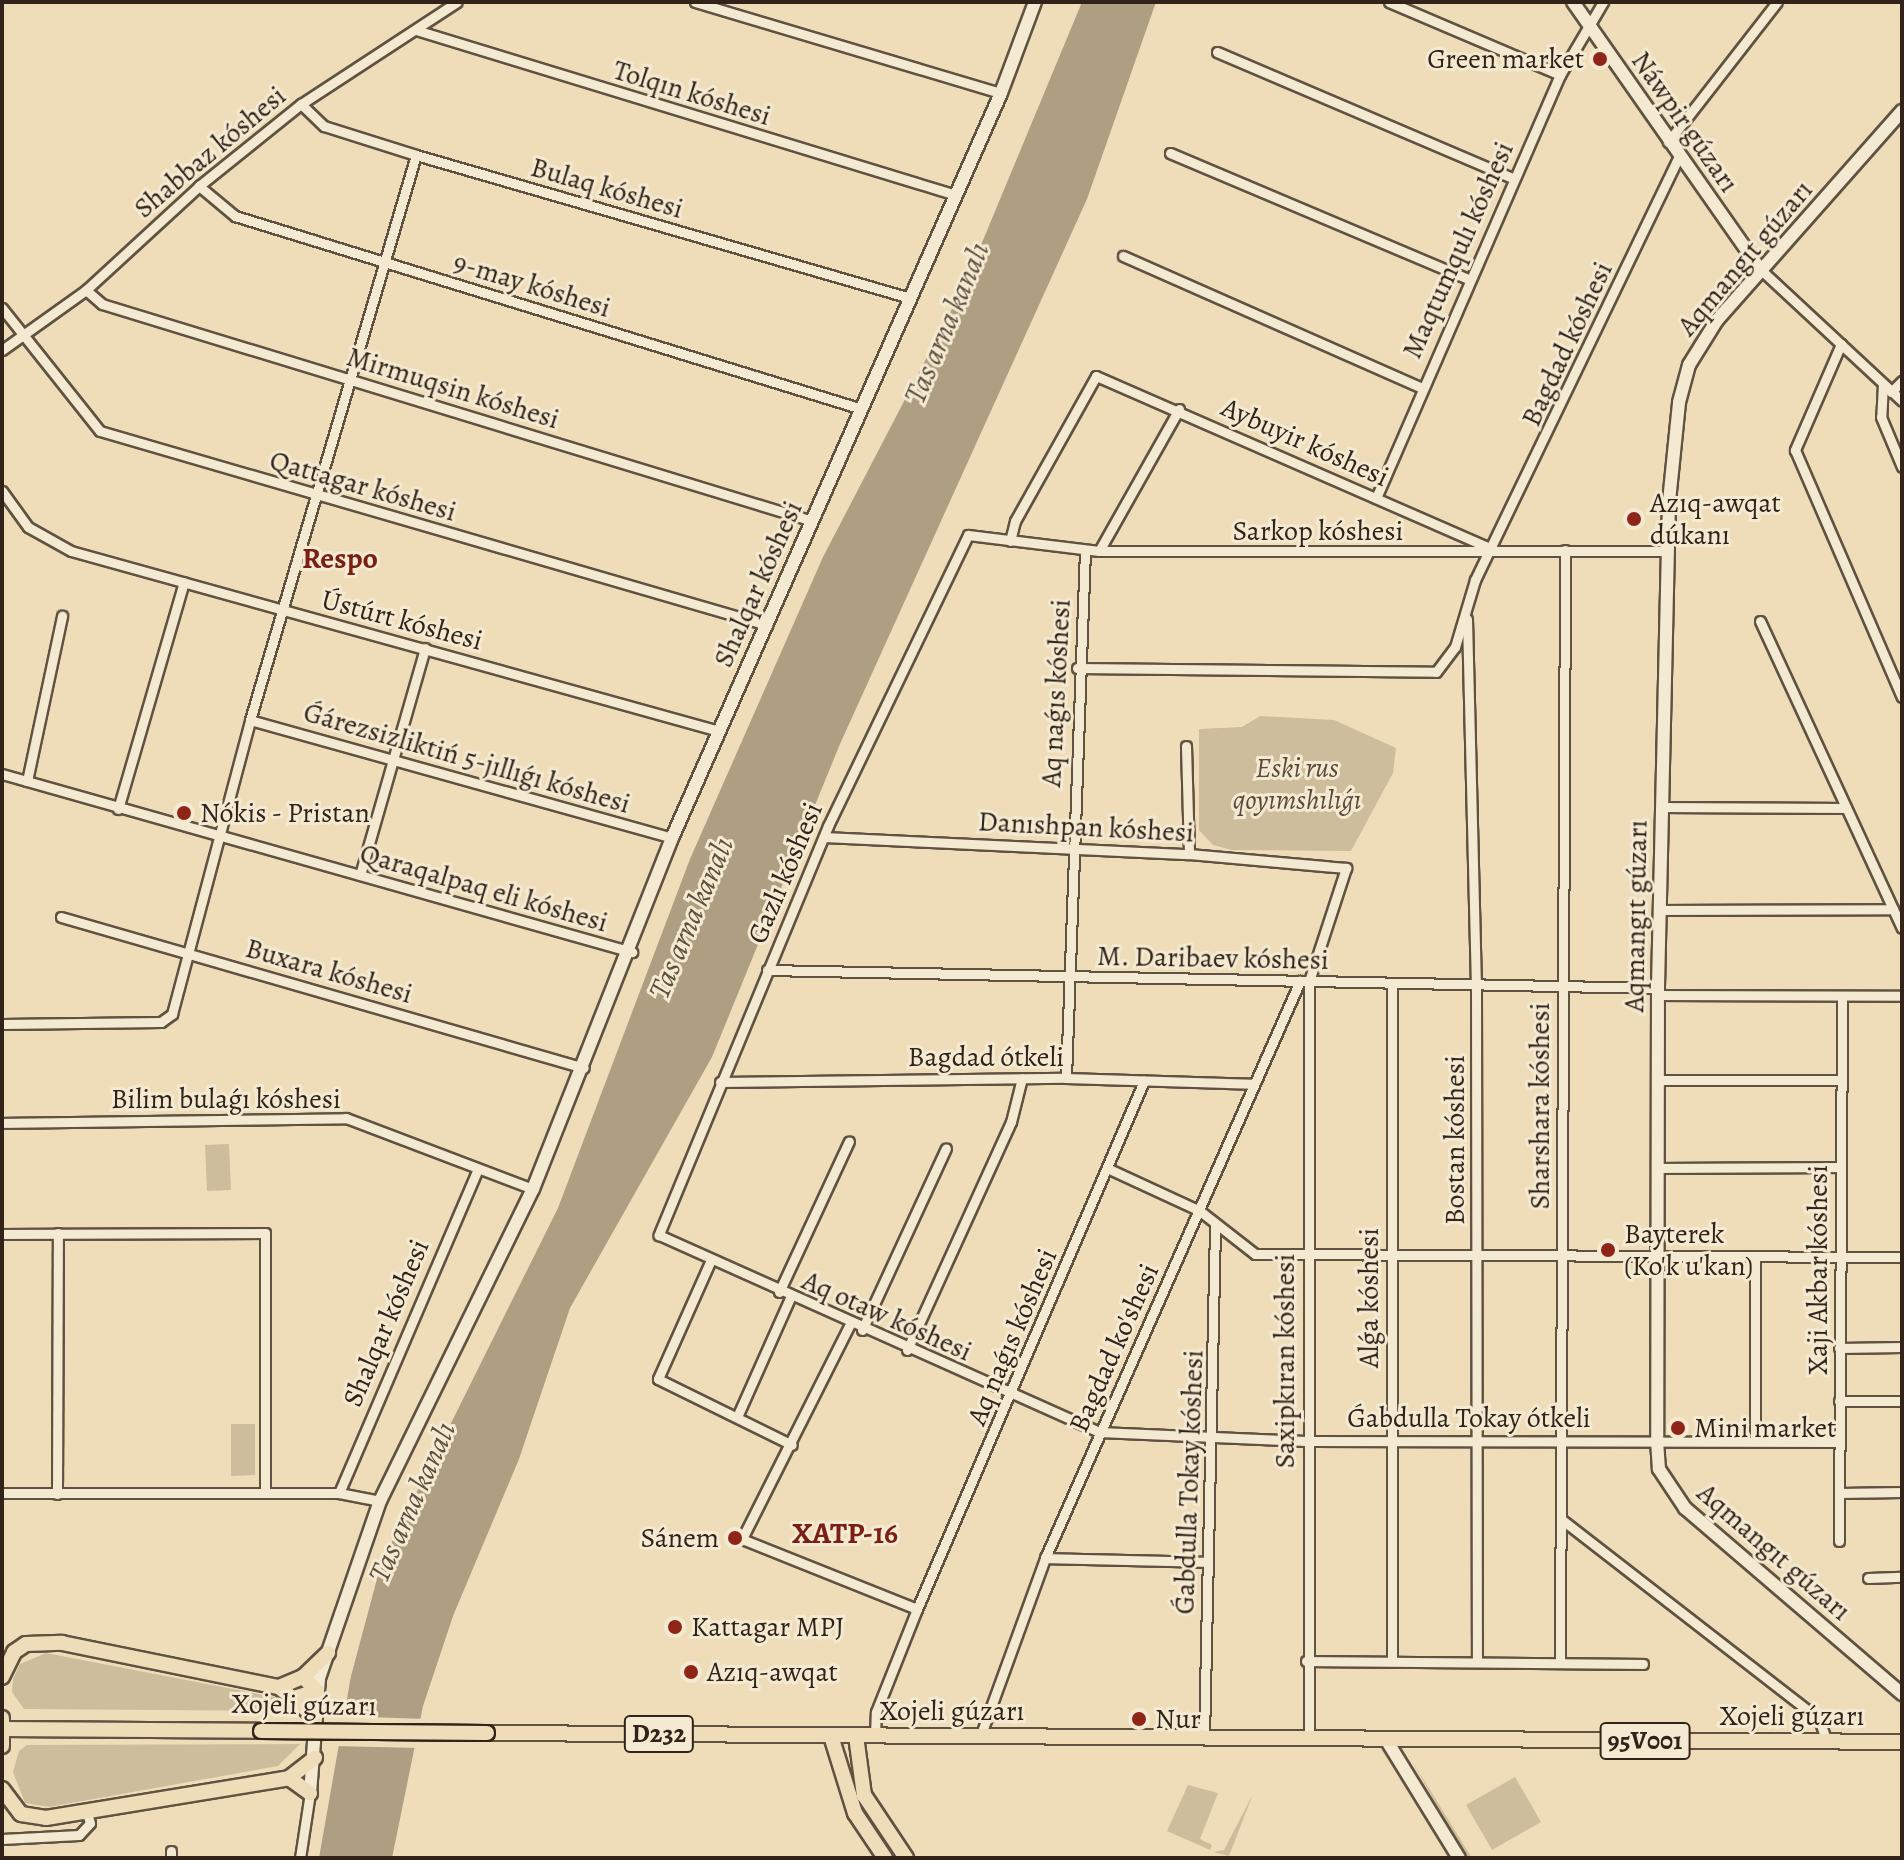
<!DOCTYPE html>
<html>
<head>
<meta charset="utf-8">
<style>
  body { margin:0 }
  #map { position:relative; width:1904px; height:1860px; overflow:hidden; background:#eeddb8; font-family:Alegreya,serif }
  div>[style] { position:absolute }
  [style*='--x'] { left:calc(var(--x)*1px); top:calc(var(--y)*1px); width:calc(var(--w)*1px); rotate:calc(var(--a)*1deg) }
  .green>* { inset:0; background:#cebd9d }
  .water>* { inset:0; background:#ae9e82 }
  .pier>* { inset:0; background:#eeddb8 }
  .roads { filter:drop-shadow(2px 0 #605241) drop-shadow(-2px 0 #605241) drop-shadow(0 2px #605241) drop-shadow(0 -2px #605241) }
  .street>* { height:9px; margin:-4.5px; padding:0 4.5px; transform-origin:4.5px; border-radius:4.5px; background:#f4e9d1 }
  .secondary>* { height:12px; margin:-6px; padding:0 6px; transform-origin:6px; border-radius:6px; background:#f4e9d1 }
  .primary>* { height:14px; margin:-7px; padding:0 7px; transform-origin:7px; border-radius:7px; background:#eeddb8 }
  .bridges { filter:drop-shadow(2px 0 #312319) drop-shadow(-2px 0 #312319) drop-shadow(0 2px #312319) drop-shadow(0 -2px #312319) }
  .primary-bridge>* { height:14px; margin:-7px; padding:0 7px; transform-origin:7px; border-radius:7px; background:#eeddb8 }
  .dots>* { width:22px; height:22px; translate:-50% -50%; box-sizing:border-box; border:4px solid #f4e9d1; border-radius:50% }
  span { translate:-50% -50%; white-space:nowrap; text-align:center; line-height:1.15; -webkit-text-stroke:6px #f4e9d1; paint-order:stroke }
  .shield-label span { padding:2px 6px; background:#f4e9d1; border:2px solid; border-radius:6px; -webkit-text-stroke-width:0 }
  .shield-label { font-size:26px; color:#312319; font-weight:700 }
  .poi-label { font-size:28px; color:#312319 }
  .right { translate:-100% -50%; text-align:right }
  .left { translate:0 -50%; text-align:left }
  .street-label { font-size:28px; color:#312319 }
  .park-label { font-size:28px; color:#584a3a; font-style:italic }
  .water-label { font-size:30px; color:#5d4e3e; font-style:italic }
  .neighbourhood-label { font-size:30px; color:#7a1f14; font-weight:700 }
  .frame { position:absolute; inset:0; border:4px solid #312319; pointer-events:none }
</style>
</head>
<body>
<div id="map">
  <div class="green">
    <i style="clip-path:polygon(1260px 716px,1334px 720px,1396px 748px,1393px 773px,1351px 851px,1232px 850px,1213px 845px,1199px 830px,1199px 729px,1242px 727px)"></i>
    <i style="clip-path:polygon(229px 1144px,231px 1190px,207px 1191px,205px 1145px)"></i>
    <i style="clip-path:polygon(231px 1424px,255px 1424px,255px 1475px,231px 1476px)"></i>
    <i style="clip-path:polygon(46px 1653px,279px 1698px,302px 1711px,24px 1709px,12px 1692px,13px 1679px,20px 1664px)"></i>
    <i style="clip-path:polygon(300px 1744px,278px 1766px,49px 1807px,25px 1803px,13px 1772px,19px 1751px,27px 1745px)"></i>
    <i style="clip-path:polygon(1412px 1761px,1472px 1858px,1466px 1858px)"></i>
    <i style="clip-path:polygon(1515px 1777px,1541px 1822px,1492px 1850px,1466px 1805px)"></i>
    <i style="clip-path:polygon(1188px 1785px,1218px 1793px,1200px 1839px,1212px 1845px,1210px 1850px,1167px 1831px)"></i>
    <i style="clip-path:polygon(1253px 1794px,1229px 1856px,1213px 1852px,1224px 1850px)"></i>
  </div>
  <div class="water">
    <i style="clip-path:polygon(1082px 2px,1156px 2px,1087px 199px,840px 744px,712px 1057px,570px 1308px,519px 1459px,453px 1616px,423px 1706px,392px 1858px,319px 1858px,351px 1676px,381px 1564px,558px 1208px,690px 859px,823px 557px,964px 286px)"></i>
  </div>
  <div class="pier">
    <i style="clip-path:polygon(339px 1716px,425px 1719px,419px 1748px,333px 1746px)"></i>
  </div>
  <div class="roads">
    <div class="street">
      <i style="--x:695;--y:2;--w:319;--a:16.6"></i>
      <i style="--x:1389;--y:2;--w:186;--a:23.1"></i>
      <i style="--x:416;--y:30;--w:565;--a:16.99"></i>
      <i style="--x:1217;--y:52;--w:322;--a:23.1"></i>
      <i style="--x:301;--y:104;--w:32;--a:44"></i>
      <i style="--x:324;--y:126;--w:96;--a:17.5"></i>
      <i style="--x:416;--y:155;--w:514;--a:16.14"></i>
      <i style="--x:1668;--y:142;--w:177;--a:-52.1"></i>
      <i style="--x:1170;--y:153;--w:324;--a:22.9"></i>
      <i style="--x:199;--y:186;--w:47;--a:39.8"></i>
      <i style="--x:235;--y:216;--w:656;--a:17.11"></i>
      <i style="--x:1123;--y:256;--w:327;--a:23.8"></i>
      <i style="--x:1759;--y:268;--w:195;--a:42.9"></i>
      <i style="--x:86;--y:290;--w:21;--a:41"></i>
      <i style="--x:102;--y:304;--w:742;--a:16.99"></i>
      <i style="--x:2;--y:308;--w:157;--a:51.5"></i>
      <i style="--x:100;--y:431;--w:695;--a:16.22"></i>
      <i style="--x:1841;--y:344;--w:116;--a:113.5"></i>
      <i style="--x:1795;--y:450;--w:269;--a:66.6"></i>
      <i style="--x:2;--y:350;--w:103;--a:-35.5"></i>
      <i style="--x:86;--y:290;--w:154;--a:-42.6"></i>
      <i style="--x:199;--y:186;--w:131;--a:-38.8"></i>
      <i style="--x:301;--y:104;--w:186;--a:-33.2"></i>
      <i style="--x:1883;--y:384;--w:33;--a:93"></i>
      <i style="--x:1881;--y:417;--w:54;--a:67.2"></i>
      <i style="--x:1891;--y:392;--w:16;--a:-45"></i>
      <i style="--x:2;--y:491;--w:44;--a:54.2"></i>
      <i style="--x:28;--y:527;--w:49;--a:29.2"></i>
      <i style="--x:71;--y:551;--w:673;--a:15.52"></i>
      <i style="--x:1376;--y:498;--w:461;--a:-66.5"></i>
      <i style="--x:1560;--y:75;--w:85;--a:-59.5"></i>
      <i style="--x:1010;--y:541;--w:21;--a:-76"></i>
      <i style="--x:1015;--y:521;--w:166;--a:-60.8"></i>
      <i style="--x:1096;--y:376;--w:435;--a:23.6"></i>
      <i style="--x:1099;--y:551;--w:163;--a:-60.6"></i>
      <i style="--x:1668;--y:551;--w:569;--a:180"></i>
      <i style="--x:1099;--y:551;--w:132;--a:-173"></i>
      <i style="--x:968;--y:535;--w:323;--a:115.7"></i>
      <i style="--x:828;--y:826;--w:443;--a:112.5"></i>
      <i style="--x:659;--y:1235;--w:482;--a:24.1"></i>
      <i style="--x:1099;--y:1432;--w:207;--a:2.5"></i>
      <i style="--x:1306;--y:1441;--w:533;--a:0.11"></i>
      <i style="--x:1467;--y:619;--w:366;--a:88.6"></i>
      <i style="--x:1476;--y:985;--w:677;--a:89.92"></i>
      <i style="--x:1760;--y:621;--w:338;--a:65.2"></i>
      <i style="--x:1077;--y:668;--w:359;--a:0.6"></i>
      <i style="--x:1436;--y:672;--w:31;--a:-53"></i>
      <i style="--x:1455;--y:647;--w:70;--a:-73.4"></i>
      <i style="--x:1475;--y:580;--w:470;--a:-64.3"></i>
      <i style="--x:250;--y:720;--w:438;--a:15.6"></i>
      <i style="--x:1186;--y:746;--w:108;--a:88.4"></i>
      <i style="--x:2;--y:774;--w:655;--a:15.78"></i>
      <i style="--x:27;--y:781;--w:169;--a:-78"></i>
      <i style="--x:1662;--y:807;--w:184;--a:0.3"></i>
      <i style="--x:118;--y:809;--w:236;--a:-73.8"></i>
      <i style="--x:824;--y:837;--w:365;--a:2.7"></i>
      <i style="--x:1189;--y:854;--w:158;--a:5.1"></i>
      <i style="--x:1346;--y:868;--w:119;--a:108.1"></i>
      <i style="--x:1309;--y:981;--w:759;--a:90"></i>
      <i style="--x:360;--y:875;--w:236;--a:-74"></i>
      <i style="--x:1660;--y:910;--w:233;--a:-0.2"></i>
      <i style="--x:61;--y:917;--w:544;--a:16.1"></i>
      <i style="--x:767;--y:970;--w:891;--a:1.16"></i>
      <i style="--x:1658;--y:995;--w:244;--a:0.2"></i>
      <i style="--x:2;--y:1024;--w:159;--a:-0.7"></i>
      <i style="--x:161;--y:1022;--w:14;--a:-36"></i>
      <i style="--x:172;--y:1014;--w:304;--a:-75.1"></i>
      <i style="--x:250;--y:720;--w:589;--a:-73.63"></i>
      <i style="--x:1066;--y:1078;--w:528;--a:-87.94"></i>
      <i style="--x:1658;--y:1080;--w:182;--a:0"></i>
      <i style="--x:720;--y:1082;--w:346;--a:-0.7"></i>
      <i style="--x:1066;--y:1078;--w:186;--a:1.8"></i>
      <i style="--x:2;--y:1123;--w:344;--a:-0.8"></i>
      <i style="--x:346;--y:1118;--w:200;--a:20.8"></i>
      <i style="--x:1107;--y:1168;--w:102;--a:24.8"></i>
      <i style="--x:1200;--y:1211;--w:70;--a:38"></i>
      <i style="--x:1255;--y:1254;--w:647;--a:0.27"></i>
      <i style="--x:1659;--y:1168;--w:181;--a:-0.3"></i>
      <i style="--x:2;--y:1234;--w:263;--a:-0.2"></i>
      <i style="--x:265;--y:1233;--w:260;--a:90"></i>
      <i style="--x:710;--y:1262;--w:128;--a:114"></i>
      <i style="--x:658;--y:1379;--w:149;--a:26.2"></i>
      <i style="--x:779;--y:1292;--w:166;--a:-65.1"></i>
      <i style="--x:850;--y:1324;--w:241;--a:116.7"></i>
      <i style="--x:742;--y:1539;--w:188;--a:21.8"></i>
      <i style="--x:862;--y:1330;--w:200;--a:-65.2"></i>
      <i style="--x:1839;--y:1348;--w:63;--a:-0.9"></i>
      <i style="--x:907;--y:1350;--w:251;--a:-65.5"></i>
      <i style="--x:1011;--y:1122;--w:45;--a:-76"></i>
      <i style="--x:1839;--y:1401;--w:63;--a:0"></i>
      <i style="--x:737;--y:1417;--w:130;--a:-66"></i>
      <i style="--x:1755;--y:1441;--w:183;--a:-90"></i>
      <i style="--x:2;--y:1493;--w:337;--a:0"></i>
      <i style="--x:339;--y:1493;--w:42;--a:11"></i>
      <i style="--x:339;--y:1493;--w:350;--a:-66.8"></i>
      <i style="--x:1839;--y:1493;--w:63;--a:-0.9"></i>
      <i style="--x:57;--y:1494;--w:261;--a:-89.8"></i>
      <i style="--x:1561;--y:1519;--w:326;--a:37.8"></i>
      <i style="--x:1819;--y:1719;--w:24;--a:71"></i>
      <i style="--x:1839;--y:1541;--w:542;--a:-89.68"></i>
      <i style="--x:1045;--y:1558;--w:163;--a:1.4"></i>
      <i style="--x:1868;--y:1578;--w:34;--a:-2"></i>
      <i style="--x:1306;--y:1661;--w:337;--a:0.5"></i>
      <i style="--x:1392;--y:1661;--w:678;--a:-90"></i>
      <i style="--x:1560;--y:1663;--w:1113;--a:-89.74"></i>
      <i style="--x:875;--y:1736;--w:24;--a:-88"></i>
      <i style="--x:876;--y:1712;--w:111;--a:-68.3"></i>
      <i style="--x:917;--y:1609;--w:575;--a:-66.74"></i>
      <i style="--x:980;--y:1737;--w:190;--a:-70"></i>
      <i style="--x:1045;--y:1558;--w:631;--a:-66.16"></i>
      <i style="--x:1204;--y:1739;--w:513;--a:-88.77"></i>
      <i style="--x:2;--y:1839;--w:77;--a:-3"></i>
      <i style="--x:79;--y:1835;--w:16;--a:-47"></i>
      <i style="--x:90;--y:1823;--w:14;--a:-107"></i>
      <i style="--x:171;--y:1858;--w:7;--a:-90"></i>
      <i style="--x:300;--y:1858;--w:66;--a:-81.3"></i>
    </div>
    <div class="secondary">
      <i style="--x:1573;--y:2;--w:325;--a:55"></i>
      <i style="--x:1902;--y:111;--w:279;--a:131.5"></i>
      <i style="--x:1717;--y:320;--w:53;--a:121.9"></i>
      <i style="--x:1689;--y:365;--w:39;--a:105"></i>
      <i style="--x:1679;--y:403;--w:100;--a:95.8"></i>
      <i style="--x:1669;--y:502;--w:486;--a:91.3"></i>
      <i style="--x:1658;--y:988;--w:453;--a:90.1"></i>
      <i style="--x:1657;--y:1441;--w:28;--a:86"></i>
      <i style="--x:1659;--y:1469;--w:47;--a:56.3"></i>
      <i style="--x:1685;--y:1508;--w:286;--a:40.6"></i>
      <i style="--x:1387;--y:1741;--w:137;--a:58.4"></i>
      <i style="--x:310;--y:1793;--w:115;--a:-85.5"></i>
      <i style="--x:319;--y:1678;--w:187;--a:-71"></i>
      <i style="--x:380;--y:1501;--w:347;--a:-63.9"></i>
      <i style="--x:533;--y:1189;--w:378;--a:-68.4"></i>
      <i style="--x:672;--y:838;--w:814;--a:-66.17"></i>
      <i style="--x:1001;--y:93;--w:97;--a:-69.5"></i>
    </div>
    <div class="primary">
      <i style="--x:2;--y:1677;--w:28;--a:-64"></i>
      <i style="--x:14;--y:1652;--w:14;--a:-34"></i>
      <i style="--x:26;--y:1644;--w:36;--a:-2"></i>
      <i style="--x:62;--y:1643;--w:221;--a:11.5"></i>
      <i style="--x:279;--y:1687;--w:47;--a:39.8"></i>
      <i style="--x:279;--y:1687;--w:26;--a:-23"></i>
      <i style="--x:303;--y:1677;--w:35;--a:-44"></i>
      <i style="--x:297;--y:1697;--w:21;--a:-17"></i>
      <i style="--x:317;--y:1691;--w:20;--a:-135"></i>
      <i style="--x:2;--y:1718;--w:28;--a:90"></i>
      <i style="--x:2;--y:1729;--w:259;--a:0.4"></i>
      <i style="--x:487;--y:1733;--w:1415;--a:0.36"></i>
      <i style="--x:831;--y:1736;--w:81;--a:72.7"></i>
      <i style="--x:855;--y:1813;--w:54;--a:56.3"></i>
      <i style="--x:856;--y:1736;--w:60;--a:82.3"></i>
      <i style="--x:864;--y:1795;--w:76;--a:56.3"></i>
      <i style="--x:289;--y:1778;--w:26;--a:36"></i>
      <i style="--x:2;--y:1789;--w:31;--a:53"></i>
      <i style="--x:21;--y:1814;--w:25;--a:9"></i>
      <i style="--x:46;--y:1818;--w:246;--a:-9.3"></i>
      <i style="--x:289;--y:1778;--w:33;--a:-38"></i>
    </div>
  </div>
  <div class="bridges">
    <div class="primary-bridge">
      <i style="--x:261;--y:1731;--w:226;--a:0.5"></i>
    </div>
  </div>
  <div class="dots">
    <i style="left:1600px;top:59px;background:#8f2418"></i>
    <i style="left:1634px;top:519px;background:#8f2418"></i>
    <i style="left:184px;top:813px;background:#8f2418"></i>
    <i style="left:1608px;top:1250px;background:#8f2418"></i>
    <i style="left:1678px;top:1428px;background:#8f2418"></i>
    <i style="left:735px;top:1538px;background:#8f2418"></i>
    <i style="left:675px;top:1627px;background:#8f2418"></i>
    <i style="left:691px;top:1672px;background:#8f2418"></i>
    <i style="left:1139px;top:1719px;background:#8f2418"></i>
  </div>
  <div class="shield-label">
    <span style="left:659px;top:1734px">D232</span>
    <span style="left:1645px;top:1741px">95V001</span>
  </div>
  <div class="poi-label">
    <span class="right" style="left:1584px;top:59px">Green market</span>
    <span class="left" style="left:1650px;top:519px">Azıq-awqat<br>dúkanı</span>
    <span class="left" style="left:200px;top:813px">Nókis - Pristan</span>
    <span class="left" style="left:1624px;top:1250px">Bayterek<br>(Ko'k u'kan)</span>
    <span class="left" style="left:1694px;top:1428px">Mini market</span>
    <span class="right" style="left:719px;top:1538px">Sánem</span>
    <span class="left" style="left:691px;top:1627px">Kattagar MPJ</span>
    <span class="left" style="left:707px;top:1672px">Azıq-awqat</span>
    <span class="left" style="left:1155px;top:1719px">Nur</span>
  </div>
  <div class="street-label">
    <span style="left:692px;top:93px;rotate:17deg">Tolqın kóshesi</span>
    <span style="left:1685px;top:122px;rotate:55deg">Náwpir gúzarı</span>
    <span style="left:210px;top:152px;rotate:-40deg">Shabbaz kóshesi</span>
    <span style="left:607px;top:188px;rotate:16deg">Bulaq kóshesi</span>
    <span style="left:1458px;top:250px;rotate:-66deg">Maqtumqulı kóshesi</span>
    <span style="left:1745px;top:258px;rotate:-50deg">Aqmangıt gúzarı</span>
    <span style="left:532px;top:285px;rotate:17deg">9-may kóshesi</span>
    <span style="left:1567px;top:344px;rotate:-65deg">Bagdad kóshesi</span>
    <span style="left:453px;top:388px;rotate:17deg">Mirmuqsin kóshesi</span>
    <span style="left:1305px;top:442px;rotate:24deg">Aybuyir kóshesi</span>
    <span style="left:363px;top:486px;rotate:16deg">Qattagar kóshesi</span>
    <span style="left:1318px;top:531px">Sarkop kóshesi</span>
    <span style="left:758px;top:584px;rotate:-66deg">Shalqar kóshesi</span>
    <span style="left:402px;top:620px;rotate:15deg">Ústúrt kóshesi</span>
    <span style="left:1056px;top:693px;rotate:-87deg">Aq naǵıs kóshesi</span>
    <span style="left:467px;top:758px;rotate:16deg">Ǵárezsizliktiń 5-jıllıǵı kóshesi</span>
    <span style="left:1086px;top:827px;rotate:3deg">Danıshpan kóshesi</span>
    <span style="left:785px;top:873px;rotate:-67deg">Gazlı kóshesi</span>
    <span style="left:484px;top:888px;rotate:16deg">Qaraqalpaq eli kóshesi</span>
    <span style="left:1636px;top:916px;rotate:-89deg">Aqmangıt gúzarı</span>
    <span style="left:1213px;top:958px;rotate:1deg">M. Daribaev kóshesi</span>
    <span style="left:329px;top:971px;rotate:16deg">Buxara kóshesi</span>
    <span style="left:986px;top:1057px">Bagdad ótkeli</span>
    <span style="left:226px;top:1099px">Bilim bulaǵı kóshesi</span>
    <span style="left:1540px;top:1106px;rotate:-90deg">Sharshara kóshesi</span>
    <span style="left:1455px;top:1140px;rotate:-90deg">Bostan kóshesi</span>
    <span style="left:1818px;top:1270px;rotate:-90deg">Xaji Akbar kóshesi</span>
    <span style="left:1369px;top:1298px;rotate:-90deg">Alǵa kóshesi</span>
    <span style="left:887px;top:1316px;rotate:24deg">Aq otaw kóshesi</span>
    <span style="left:386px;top:1323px;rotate:-67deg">Shalqar kóshesi</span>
    <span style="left:1012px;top:1337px;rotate:-67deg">Aq naǵıs kóshesi</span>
    <span style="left:1114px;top:1348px;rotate:-66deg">Bagdad ko'shesi</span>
    <span style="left:1285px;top:1361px;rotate:-90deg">Saxipkıran kóshesi</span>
    <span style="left:1469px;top:1418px">Ǵabdulla Tokay ótkeli</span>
    <span style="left:1189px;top:1482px;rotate:-88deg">Ǵabdulla Tokay kóshesi</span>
    <span style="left:1774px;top:1552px;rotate:41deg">Aqmangıt gúzarı</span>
    <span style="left:304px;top:1705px;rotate:1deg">Xojeli gúzarı</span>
    <span style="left:952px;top:1711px">Xojeli gúzarı</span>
    <span style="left:1792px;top:1716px">Xojeli gúzarı</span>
  </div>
  <div class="park-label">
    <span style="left:1297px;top:784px">Eski rus<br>qoyımshılıǵı</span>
  </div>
  <div class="water-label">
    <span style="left:947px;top:323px;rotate:-67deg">Tas arna kanalı</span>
    <span style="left:691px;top:918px;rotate:-67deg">Tas arna kanalı</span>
    <span style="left:412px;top:1502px;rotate:-66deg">Tas arna kanalı</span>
  </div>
  <div class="neighbourhood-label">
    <span style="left:340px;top:558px">Respo</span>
    <span style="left:845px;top:1533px">XATP-16</span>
  </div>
  <div class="frame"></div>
</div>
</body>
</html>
